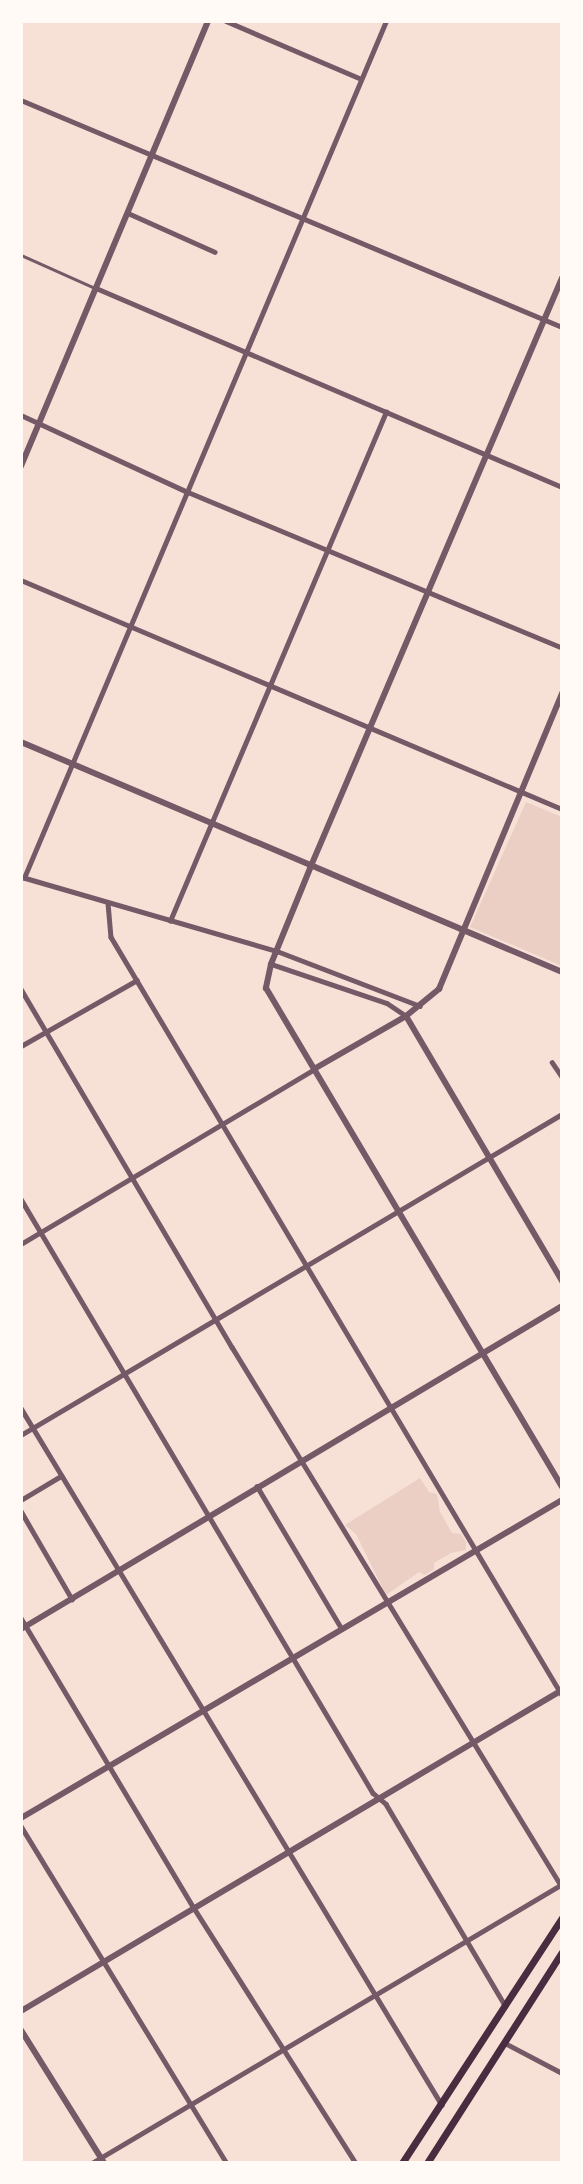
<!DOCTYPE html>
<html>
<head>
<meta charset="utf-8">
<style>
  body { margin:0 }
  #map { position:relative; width:583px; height:2184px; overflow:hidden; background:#f7e1d7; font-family:Figtree,sans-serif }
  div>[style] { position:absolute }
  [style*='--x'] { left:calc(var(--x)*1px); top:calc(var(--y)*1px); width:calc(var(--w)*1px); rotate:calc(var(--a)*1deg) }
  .green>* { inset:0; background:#ebcfc5 }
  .service>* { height:2.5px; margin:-1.25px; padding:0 1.25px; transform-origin:1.25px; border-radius:1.25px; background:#755966 }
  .minor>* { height:4.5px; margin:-2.25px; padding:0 2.25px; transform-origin:2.25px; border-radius:2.25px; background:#755966 }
  .tertiary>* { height:6px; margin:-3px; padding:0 3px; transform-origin:3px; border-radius:3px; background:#755966 }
  .primary>* { height:7px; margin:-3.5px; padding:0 3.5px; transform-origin:3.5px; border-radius:3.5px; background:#4a2c40 }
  span { translate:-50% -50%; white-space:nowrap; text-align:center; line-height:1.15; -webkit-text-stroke:7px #fffaf5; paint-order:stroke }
  .frame { position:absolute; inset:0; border:23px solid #fffaf5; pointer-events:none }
</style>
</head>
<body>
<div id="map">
  <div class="green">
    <i style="clip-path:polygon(526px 802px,562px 817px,562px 966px,470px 927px)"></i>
    <i style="clip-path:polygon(420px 1478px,429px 1492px,437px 1494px,440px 1512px,452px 1533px,461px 1534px,466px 1542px,466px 1550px,451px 1553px,434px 1563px,434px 1569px,425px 1575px,419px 1572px,386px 1595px,356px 1534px,345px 1525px)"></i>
  </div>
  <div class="service">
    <i style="--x:21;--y:255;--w:79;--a:24"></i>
  </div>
  <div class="minor">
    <i style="--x:226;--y:21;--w:145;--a:23.2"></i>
    <i style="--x:21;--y:100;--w:587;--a:22.76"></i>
    <i style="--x:128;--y:213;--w:95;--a:24.1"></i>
    <i style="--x:96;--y:288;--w:507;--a:23.12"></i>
    <i style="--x:21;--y:415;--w:184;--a:24.8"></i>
    <i style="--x:188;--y:492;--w:405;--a:22.6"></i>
    <i style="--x:21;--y:580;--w:587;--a:22.94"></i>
    <i style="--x:22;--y:877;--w:266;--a:16.2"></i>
    <i style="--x:277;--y:951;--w:153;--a:21"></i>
    <i style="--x:24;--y:878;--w:930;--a:-67.1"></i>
    <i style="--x:108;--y:903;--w:34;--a:85"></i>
    <i style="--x:111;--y:937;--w:882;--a:59.25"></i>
    <i style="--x:170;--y:921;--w:553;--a:-67.01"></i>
    <i style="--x:271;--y:964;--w:122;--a:18.6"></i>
    <i style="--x:387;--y:1003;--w:23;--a:34"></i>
    <i style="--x:21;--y:989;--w:416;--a:59.5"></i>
    <i style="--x:232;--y:1347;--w:633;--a:58.57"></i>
    <i style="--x:21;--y:1046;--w:133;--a:-29.6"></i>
    <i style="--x:552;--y:1062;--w:18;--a:56"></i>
    <i style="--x:21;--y:1199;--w:690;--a:59.35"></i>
    <i style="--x:373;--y:1793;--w:17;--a:40"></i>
    <i style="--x:386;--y:1804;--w:234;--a:59.4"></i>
    <i style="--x:21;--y:1244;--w:341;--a:-30.8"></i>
    <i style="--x:21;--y:1408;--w:814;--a:58.87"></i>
    <i style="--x:21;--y:1435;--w:629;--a:-30.68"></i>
    <i style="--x:257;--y:1486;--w:166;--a:59.3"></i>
    <i style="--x:21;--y:1500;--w:47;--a:-31"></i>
    <i style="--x:21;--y:1511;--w:102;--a:59.9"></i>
    <i style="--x:21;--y:1618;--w:338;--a:59.2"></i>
    <i style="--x:194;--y:1908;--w:302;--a:57.6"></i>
    <i style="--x:21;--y:1826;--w:395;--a:58.6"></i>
    <i style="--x:505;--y:2043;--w:64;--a:27.8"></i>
    <i style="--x:92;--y:2163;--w:547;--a:-30.69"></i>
  </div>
  <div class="tertiary">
    <i style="--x:562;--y:278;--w:639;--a:113.12"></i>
    <i style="--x:311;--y:866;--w:106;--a:112.2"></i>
    <i style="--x:271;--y:964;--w:25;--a:102"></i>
    <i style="--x:266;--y:988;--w:580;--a:59.32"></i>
    <i style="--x:21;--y:466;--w:483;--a:-67.2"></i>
    <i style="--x:21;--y:742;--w:588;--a:23.03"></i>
    <i style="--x:406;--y:1016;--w:308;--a:59.5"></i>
    <i style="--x:314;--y:1069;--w:106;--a:-29.9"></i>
    <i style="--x:406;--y:1016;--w:43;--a:-39.3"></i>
    <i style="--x:439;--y:989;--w:321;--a:-67.4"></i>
    <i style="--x:21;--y:1629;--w:630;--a:-30.84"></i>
    <i style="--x:21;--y:1818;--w:628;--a:-30.45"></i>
    <i style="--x:21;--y:2011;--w:629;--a:-30.68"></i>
    <i style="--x:21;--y:2030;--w:157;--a:58"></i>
  </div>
  <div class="primary">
    <i style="--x:402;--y:2163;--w:293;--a:-56.9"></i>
    <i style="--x:427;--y:2163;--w:250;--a:-57.4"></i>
  </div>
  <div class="frame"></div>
</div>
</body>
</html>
